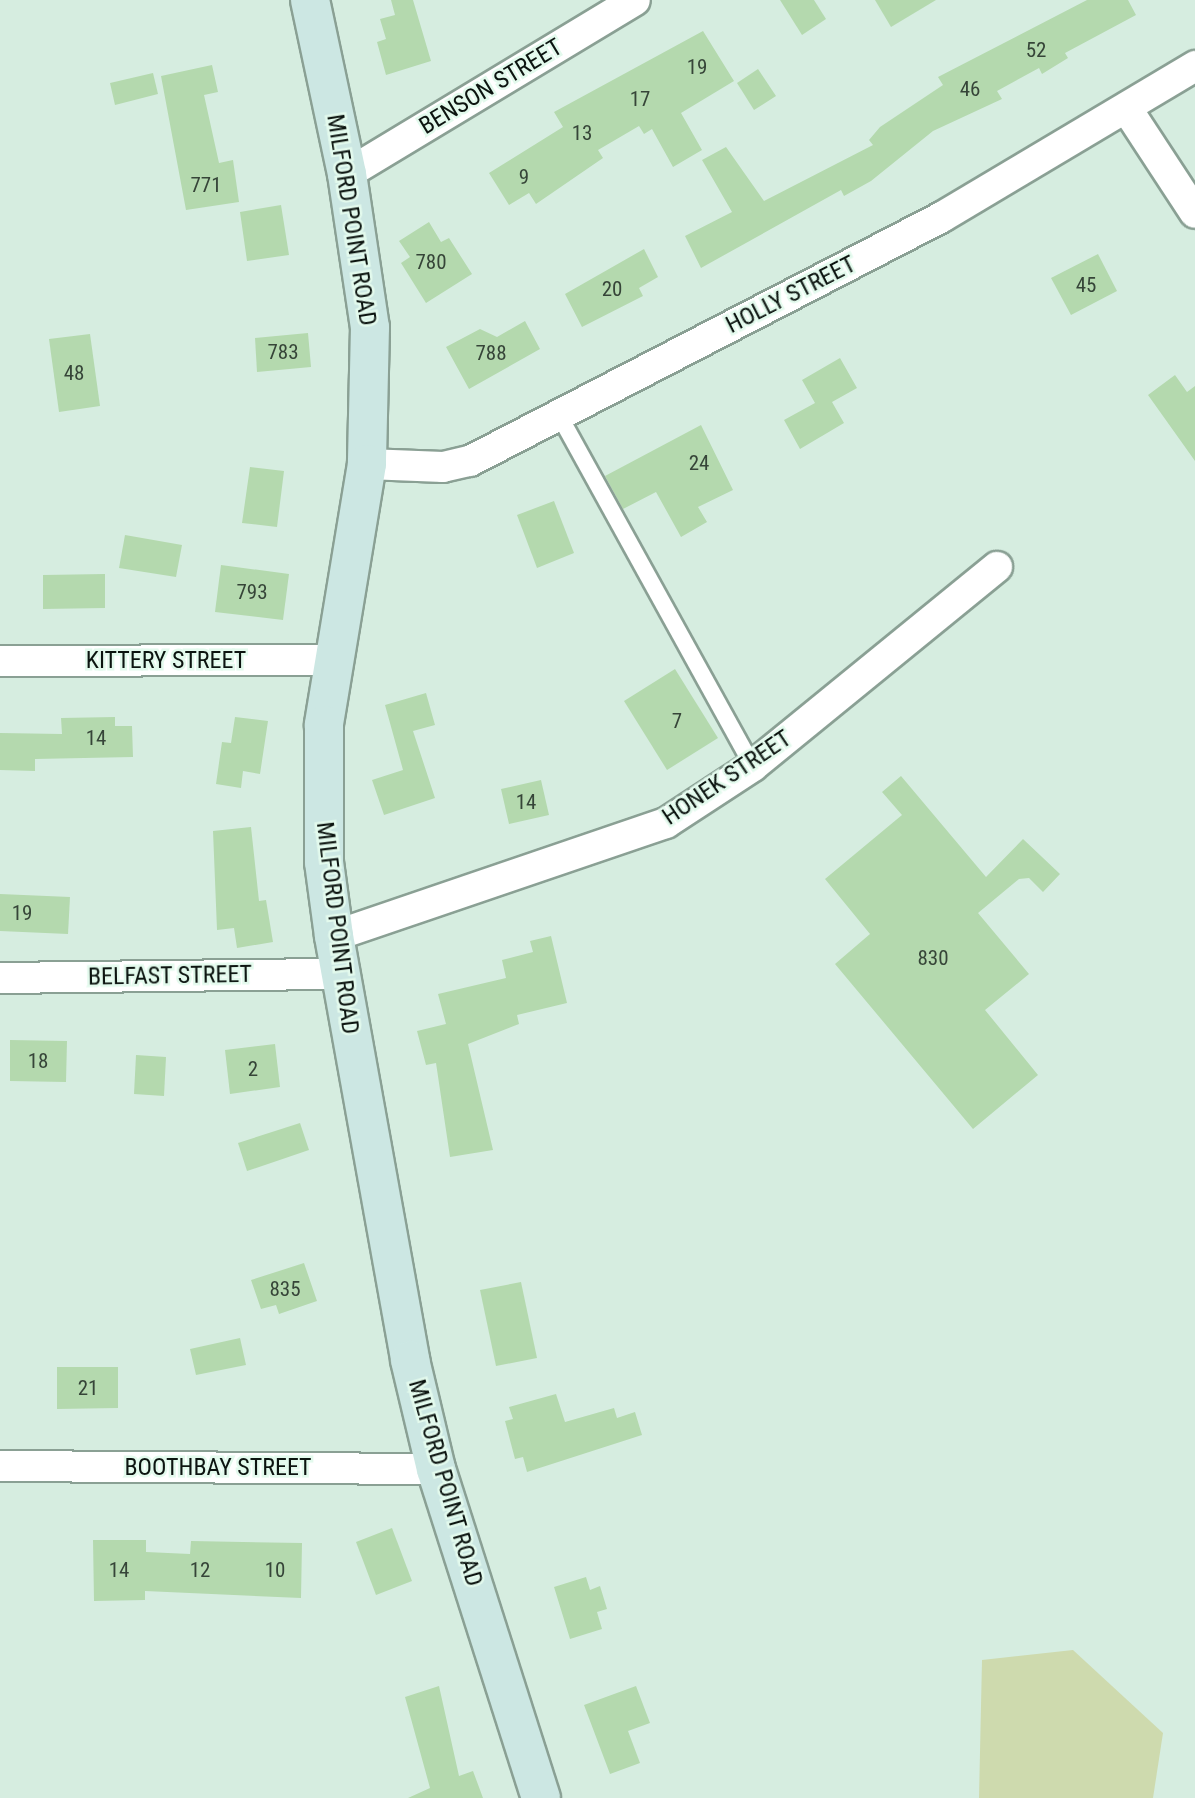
<!DOCTYPE html>
<html>
<head>
<meta charset="utf-8">
<style>
  body { margin:0 }
  #map { position:relative; width:1195px; height:1798px; overflow:hidden; background:#d6ede0; font-family:"Roboto Condensed",sans-serif }
  div>[style] { position:absolute }
  [style*='--x'] { left:calc(var(--x)*1px); top:calc(var(--y)*1px); width:calc(var(--w)*1px); rotate:calc(var(--a)*1deg) }
  .green>* { inset:0; background:#cedaae }
  .building>* { inset:0; background:#b4d9ae }
  .roads { filter:drop-shadow(2px 0 #8aa094) drop-shadow(-2px 0 #8aa094) drop-shadow(0 2px #8aa094) drop-shadow(0 -2px #8aa094) }
  .service>* { height:16px; margin:-8px; padding:0 8px; transform-origin:8px; border-radius:8px; background:#fff }
  .minor>* { height:30px; margin:-15px; padding:0 15px; transform-origin:15px; border-radius:15px; background:#fff }
  .secondary>* { height:38px; margin:-19px; padding:0 19px; transform-origin:19px; border-radius:19px; background:#cce7e3 }
  span { translate:-50% -50%; white-space:nowrap; text-align:center; line-height:1.15; -webkit-text-stroke:5px #e3faed; paint-order:stroke }
  .number-label { font-size:21px; color:#364538 }
  .number-label span { -webkit-text-stroke-width:0 }
  .street-label { font-size:24px; color:#0c1410 }
</style>
</head>
<body>
<div id="map">
  <div class="green">
    <i style="clip-path:polygon(1073px 1650px,1163px 1733px,1153px 1798px,979px 1798px,982px 1660px)"></i>
  </div>
  <div class="building">
    <i style="clip-path:polygon(391px 0,413px 0,431px 61px,386px 75px,377px 42px,386px 39px,380px 19px,395px 15px)"></i>
    <i style="clip-path:polygon(780px 0,814px 0,826px 19px,802px 35px)"></i>
    <i style="clip-path:polygon(875px 0,936px 0,891px 27px)"></i>
    <i style="clip-path:polygon(1087px 0,1128px 0,1136px 15px,1065px 53px,1068px 58px,1042px 74px,1039px 68px,997px 91px,1002px 99px,933px 131px,871px 181px,844px 196px,841px 190px,701px 268px,685px 236px,732px 212px,702px 160px,726px 147px,764px 201px,873px 145px,869px 140px,880px 127px,943px 85px,938px 77px)"></i>
    <i style="clip-path:polygon(703px 31px,734px 81px,681px 113px,702px 150px,673px 167px,652px 129px,644px 134px,639px 126px,598px 150px,603px 158px,536px 204px,529px 193px,509px 205px,489px 173px,563px 127px,554px 112px)"></i>
    <i style="clip-path:polygon(212px 65px,218px 92px,204px 95px,219px 163px,233px 160px,239px 202px,186px 210px,161px 76px)"></i>
    <i style="clip-path:polygon(758px 69px,776px 96px,754px 110px,737px 83px)"></i>
    <i style="clip-path:polygon(153px 73px,158px 94px,115px 105px,110px 83px)"></i>
    <i style="clip-path:polygon(281px 205px,289px 255px,247px 261px,240px 212px)"></i>
    <i style="clip-path:polygon(429px 222px,441px 242px,449px 238px,472px 274px,426px 303px,401px 263px,410px 257px,399px 241px)"></i>
    <i style="clip-path:polygon(644px 249px,658px 277px,639px 288px,643px 296px,582px 327px,565px 294px)"></i>
    <i style="clip-path:polygon(1098px 254px,1117px 291px,1071px 315px,1051px 278px)"></i>
    <i style="clip-path:polygon(525px 321px,540px 349px,469px 389px,446px 347px,480px 329px,497px 337px)"></i>
    <i style="clip-path:polygon(308px 333px,311px 367px,257px 372px,255px 338px)"></i>
    <i style="clip-path:polygon(90px 334px,100px 406px,59px 412px,49px 339px)"></i>
    <i style="clip-path:polygon(840px 358px,857px 388px,832px 402px,844px 423px,800px 449px,784px 420px,815px 403px,802px 380px)"></i>
    <i style="clip-path:polygon(1175px 375px,1187px 392px,1195px 386px,1195px 461px,1148px 395px)"></i>
    <i style="clip-path:polygon(701px 425px,733px 490px,698px 507px,707px 522px,681px 537px,656px 492px,623px 509px,605px 476px)"></i>
    <i style="clip-path:polygon(250px 467px,284px 471px,277px 527px,242px 523px)"></i>
    <i style="clip-path:polygon(554px 501px,574px 553px,537px 568px,517px 515px)"></i>
    <i style="clip-path:polygon(125px 535px,182px 545px,176px 577px,119px 568px)"></i>
    <i style="clip-path:polygon(221px 565px,289px 574px,283px 620px,215px 612px)"></i>
    <i style="clip-path:polygon(105px 574px,105px 608px,43px 609px,43px 575px)"></i>
    <i style="clip-path:polygon(675px 669px,718px 738px,667px 770px,624px 701px)"></i>
    <i style="clip-path:polygon(426px 693px,435px 725px,413px 731px,435px 798px,384px 815px,372px 780px,403px 770px,385px 705px)"></i>
    <i style="clip-path:polygon(115px 717px,115px 726px,132px 726px,133px 757px,35px 759px,35px 771px,0 770px,0 733px,62px 734px,61px 718px)"></i>
    <i style="clip-path:polygon(235px 717px,268px 721px,260px 774px,243px 771px,241px 788px,216px 784px,222px 742px,231px 743px)"></i>
    <i style="clip-path:polygon(901px 776px,986px 877px,1023px 839px,1060px 874px,1043px 892px,1029px 878px,1019px 879px,978px 913px,1029px 974px,985px 1010px,1038px 1075px,973px 1129px,835px 964px,870px 934px,825px 879px,902px 815px,882px 792px)"></i>
    <i style="clip-path:polygon(541px 780px,549px 815px,509px 824px,501px 789px)"></i>
    <i style="clip-path:polygon(251px 827px,259px 901px,266px 900px,273px 942px,237px 948px,234px 928px,217px 930px,213px 831px)"></i>
    <i style="clip-path:polygon(0 894px,70px 897px,68px 934px,0 931px)"></i>
    <i style="clip-path:polygon(551px 936px,567px 1003px,517px 1015px,519px 1024px,468px 1044px,493px 1150px,450px 1157px,436px 1063px,426px 1065px,417px 1031px,446px 1024px,438px 994px,506px 978px,502px 960px,533px 952px,530px 941px)"></i>
    <i style="clip-path:polygon(10px 1040px,67px 1041px,66px 1082px,10px 1081px)"></i>
    <i style="clip-path:polygon(275px 1044px,280px 1087px,230px 1094px,225px 1050px)"></i>
    <i style="clip-path:polygon(136px 1055px,166px 1057px,164px 1096px,134px 1094px)"></i>
    <i style="clip-path:polygon(300px 1123px,309px 1150px,247px 1171px,238px 1143px)"></i>
    <i style="clip-path:polygon(304px 1263px,317px 1301px,279px 1314px,276px 1305px,261px 1309px,251px 1280px)"></i>
    <i style="clip-path:polygon(521px 1282px,537px 1358px,496px 1366px,480px 1290px)"></i>
    <i style="clip-path:polygon(240px 1338px,246px 1365px,196px 1375px,190px 1349px)"></i>
    <i style="clip-path:polygon(57px 1367px,118px 1367px,118px 1408px,57px 1409px)"></i>
    <i style="clip-path:polygon(556px 1394px,565px 1422px,614px 1408px,617px 1418px,635px 1412px,642px 1435px,527px 1472px,523px 1457px,515px 1459px,505px 1421px,513px 1419px,509px 1407px)"></i>
    <i style="clip-path:polygon(392px 1528px,412px 1581px,376px 1595px,356px 1542px)"></i>
    <i style="clip-path:polygon(93px 1540px,146px 1540px,146px 1552px,190px 1554px,191px 1541px,302px 1543px,301px 1598px,145px 1591px,145px 1600px,94px 1601px)"></i>
    <i style="clip-path:polygon(586px 1577px,590px 1590px,600px 1586px,607px 1609px,597px 1612px,602px 1629px,570px 1639px,554px 1587px)"></i>
    <i style="clip-path:polygon(439px 1686px,459px 1776px,473px 1771px,483px 1798px,408px 1798px,430px 1788px,405px 1697px)"></i>
    <i style="clip-path:polygon(636px 1686px,650px 1723px,628px 1731px,640px 1763px,610px 1774px,584px 1705px)"></i>
  </div>
  <div class="roads">
    <div class="service">
      <i style="--x:559;--y:415;--w:401;--a:61.1"></i>
    </div>
    <div class="minor">
      <i style="--x:1127;--y:109;--w:124;--a:56.8"></i>
      <i style="--x:347;--y:174;--w:336;--a:-31.1"></i>
      <i style="--x:367;--y:464;--w:76;--a:2.3"></i>
      <i style="--x:443;--y:467;--w:28;--a:-13"></i>
      <i style="--x:470;--y:461;--w:531;--a:-27.34"></i>
      <i style="--x:942;--y:217;--w:295;--a:-30.8"></i>
      <i style="--x:0;--y:661;--w:332;--a:-0.2"></i>
      <i style="--x:334;--y:936;--w:351;--a:-18.8"></i>
      <i style="--x:666;--y:823;--w:104;--a:-33.2"></i>
      <i style="--x:753;--y:766;--w:315;--a:-39.2"></i>
      <i style="--x:0;--y:978;--w:341;--a:-0.7"></i>
      <i style="--x:0;--y:1466;--w:436;--a:0.4"></i>
    </div>
    <div class="secondary">
      <i style="--x:310;--y:0;--w:178;--a:78"></i>
      <i style="--x:347;--y:174;--w:155;--a:81.5"></i>
      <i style="--x:370;--y:327;--w:137;--a:91.3"></i>
      <i style="--x:367;--y:464;--w:265;--a:99.4"></i>
      <i style="--x:324;--y:725;--w:137;--a:90"></i>
      <i style="--x:324;--y:862;--w:75;--a:82.3"></i>
      <i style="--x:334;--y:936;--w:431;--a:79.8"></i>
      <i style="--x:410;--y:1360;--w:112;--a:76.6"></i>
      <i style="--x:436;--y:1469;--w:345;--a:72.3"></i>
    </div>
  </div>
  <div class="number-label">
    <span style="left:1036px;top:50px">52</span>
    <span style="left:697px;top:67px">19</span>
    <span style="left:970px;top:89px">46</span>
    <span style="left:640px;top:99px">17</span>
    <span style="left:582px;top:133px">13</span>
    <span style="left:524px;top:177px">9</span>
    <span style="left:206px;top:185px">771</span>
    <span style="left:431px;top:262px">780</span>
    <span style="left:1086px;top:285px">45</span>
    <span style="left:612px;top:289px">20</span>
    <span style="left:283px;top:352px">783</span>
    <span style="left:491px;top:353px">788</span>
    <span style="left:74px;top:373px">48</span>
    <span style="left:699px;top:463px">24</span>
    <span style="left:252px;top:592px">793</span>
    <span style="left:677px;top:721px">7</span>
    <span style="left:96px;top:738px">14</span>
    <span style="left:526px;top:802px">14</span>
    <span style="left:22px;top:913px">19</span>
    <span style="left:933px;top:958px">830</span>
    <span style="left:38px;top:1061px">18</span>
    <span style="left:253px;top:1069px">2</span>
    <span style="left:285px;top:1289px">835</span>
    <span style="left:88px;top:1388px">21</span>
    <span style="left:119px;top:1570px">14</span>
    <span style="left:200px;top:1570px">12</span>
    <span style="left:275px;top:1570px">10</span>
  </div>
  <div class="street-label">
    <span style="left:491px;top:87px;rotate:-31deg">BENSON STREET</span>
    <span style="left:351px;top:220px;rotate:81deg">MILFORD POINT ROAD</span>
    <span style="left:791px;top:295px;rotate:-27deg">HOLLY STREET</span>
    <span style="left:166px;top:661px">KITTERY STREET</span>
    <span style="left:727px;top:778px;rotate:-34deg">HONEK STREET</span>
    <span style="left:337px;top:928px;rotate:83deg">MILFORD POINT ROAD</span>
    <span style="left:170px;top:976px;rotate:-1deg">BELFAST STREET</span>
    <span style="left:218px;top:1468px">BOOTHBAY STREET</span>
    <span style="left:445px;top:1483px;rotate:74deg">MILFORD POINT ROAD</span>
  </div>
</div>
</body>
</html>
